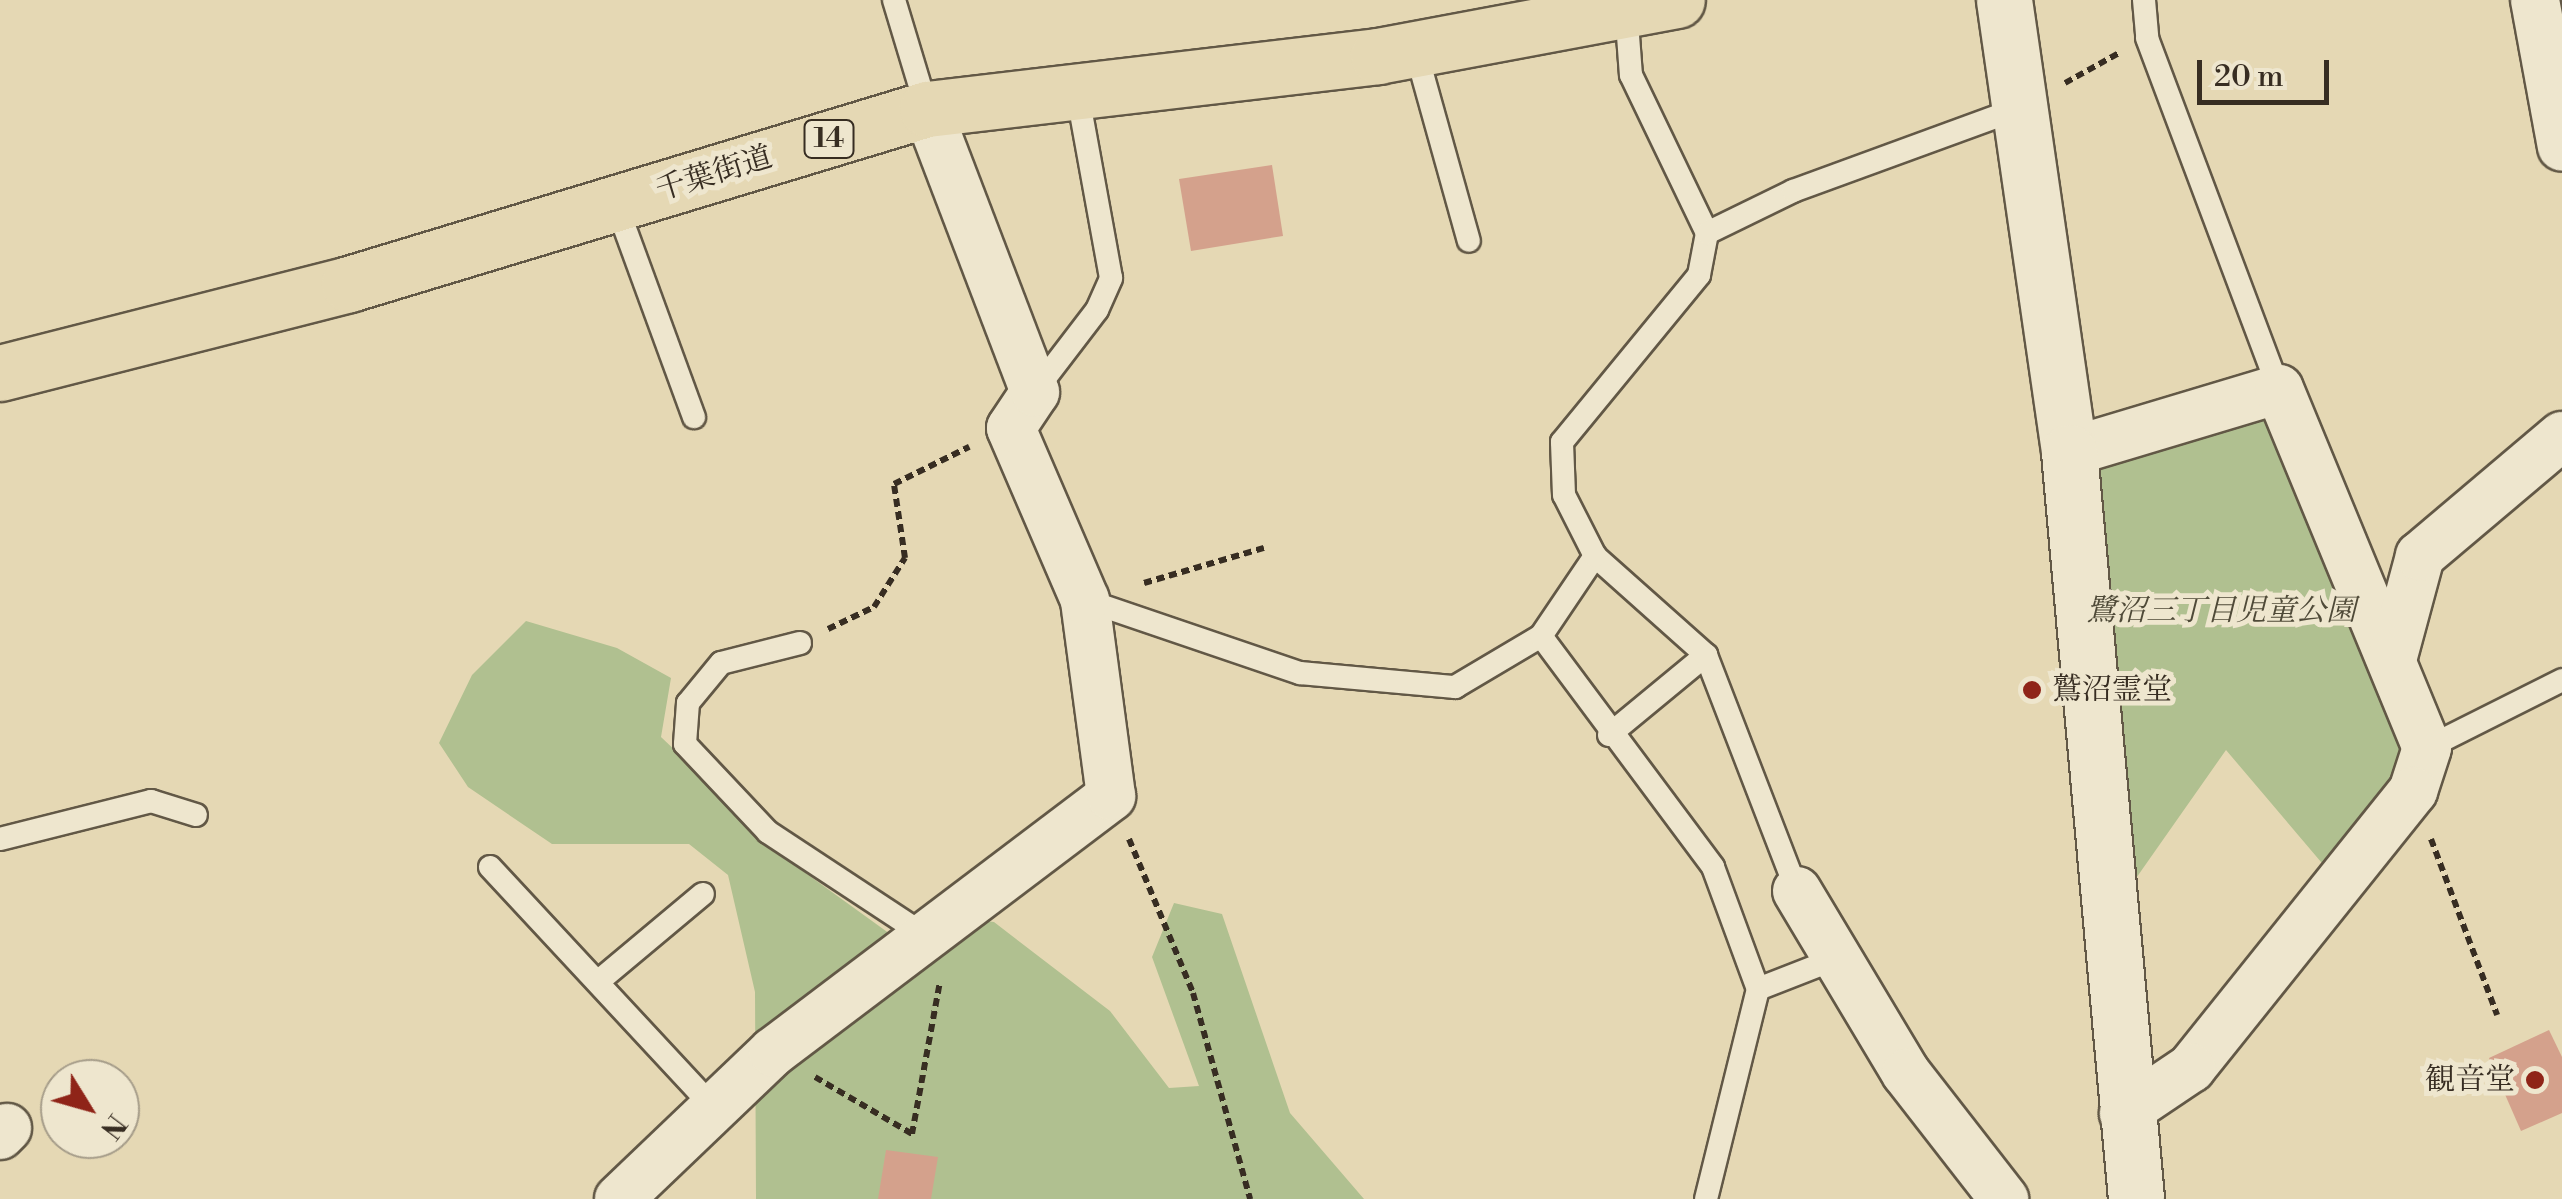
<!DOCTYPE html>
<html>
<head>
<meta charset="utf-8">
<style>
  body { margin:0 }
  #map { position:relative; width:2562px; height:1199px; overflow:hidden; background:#e5d8b4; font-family:"Libre Bodoni","Noto Serif JP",serif }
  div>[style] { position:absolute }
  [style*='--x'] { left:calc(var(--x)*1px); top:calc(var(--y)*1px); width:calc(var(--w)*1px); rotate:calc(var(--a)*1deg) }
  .green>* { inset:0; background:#b0c090 }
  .building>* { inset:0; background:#d4a18c }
  .path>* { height:6px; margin-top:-3px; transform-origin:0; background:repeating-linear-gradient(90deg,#372d22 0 8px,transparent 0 13px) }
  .roads { filter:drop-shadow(2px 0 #625846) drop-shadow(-2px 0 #625846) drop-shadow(0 2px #625846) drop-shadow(0 -2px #625846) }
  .service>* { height:22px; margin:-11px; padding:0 11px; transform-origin:11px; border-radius:11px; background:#eee6ce }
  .minor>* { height:48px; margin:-24px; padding:0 24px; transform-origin:24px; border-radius:24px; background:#eee6ce }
  .tertiary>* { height:55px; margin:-27.5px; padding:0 27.5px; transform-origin:27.5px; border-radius:27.5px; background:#eee6ce }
  .trunk>* { height:55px; margin:-27.5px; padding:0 27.5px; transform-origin:27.5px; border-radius:27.5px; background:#e5d8b4 }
  .dots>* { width:28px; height:28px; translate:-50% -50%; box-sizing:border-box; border:5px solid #eee6ce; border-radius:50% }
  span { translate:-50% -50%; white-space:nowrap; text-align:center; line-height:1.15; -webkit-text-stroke:10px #eee6ce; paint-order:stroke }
  .shield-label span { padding:2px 8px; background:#eee6ce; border:2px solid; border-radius:8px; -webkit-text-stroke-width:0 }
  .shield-label { font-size:28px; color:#372d22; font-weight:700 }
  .street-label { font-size:30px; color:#372d22 }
  .park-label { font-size:30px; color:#4f4a38; font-style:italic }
  .poi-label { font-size:30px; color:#372d22 }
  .left { translate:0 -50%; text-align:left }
  .right { translate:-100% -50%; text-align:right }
  .north { position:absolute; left:40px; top:1059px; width:100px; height:100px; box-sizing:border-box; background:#eee6ce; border:2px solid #a59c89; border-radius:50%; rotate:127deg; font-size:28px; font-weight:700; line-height:40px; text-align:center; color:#372d22 }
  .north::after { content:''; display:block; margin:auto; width:35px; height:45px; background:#8f2418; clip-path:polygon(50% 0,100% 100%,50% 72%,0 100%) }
  .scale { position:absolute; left:2197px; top:60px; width:132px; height:45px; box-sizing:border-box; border:5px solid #372d22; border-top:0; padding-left:12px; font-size:30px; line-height:35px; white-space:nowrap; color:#372d22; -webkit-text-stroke:8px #eee6ce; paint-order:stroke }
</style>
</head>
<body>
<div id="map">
  <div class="green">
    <i style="clip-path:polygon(2279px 389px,2427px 748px,2338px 882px,2226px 750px,2106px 921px,2069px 452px)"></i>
    <i style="clip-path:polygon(526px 621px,617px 648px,671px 678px,661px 737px,800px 869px,915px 952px,968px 919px,994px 922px,1110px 1011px,1169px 1088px,1199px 1086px,1152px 957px,1174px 903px,1222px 914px,1290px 1113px,1364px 1199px,756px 1199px,755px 992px,728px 875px,689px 844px,552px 844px,468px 787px,439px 743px,472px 675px)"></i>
  </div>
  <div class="building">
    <i style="clip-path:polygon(1272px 165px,1283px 236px,1191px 251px,1179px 179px)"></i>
    <i style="clip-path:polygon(2549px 1030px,2562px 1057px,2562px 1113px,2521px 1131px,2489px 1058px)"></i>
    <i style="clip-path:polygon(886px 1150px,938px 1157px,931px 1199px,878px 1199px)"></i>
  </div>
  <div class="path">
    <i style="--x:2065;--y:83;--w:62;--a:-29.1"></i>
    <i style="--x:1144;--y:583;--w:125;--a:-16.3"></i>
    <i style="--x:828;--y:629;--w:51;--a:-25.6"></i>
    <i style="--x:874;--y:607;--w:58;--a:-57.7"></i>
    <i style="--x:905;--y:558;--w:75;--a:-98.5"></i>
    <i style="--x:894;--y:484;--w:84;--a:-26.3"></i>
    <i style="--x:1129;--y:839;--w:167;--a:67.4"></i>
    <i style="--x:1193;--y:993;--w:214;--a:74.5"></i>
    <i style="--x:2431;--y:839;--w:188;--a:69.4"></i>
    <i style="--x:815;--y:1077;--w:113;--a:30.4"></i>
    <i style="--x:912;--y:1134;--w:155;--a:-79.6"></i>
  </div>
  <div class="roads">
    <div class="service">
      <i style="--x:894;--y:0;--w:114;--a:73.2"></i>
      <i style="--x:2144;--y:0;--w:38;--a:85"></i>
      <i style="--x:2147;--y:38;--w:375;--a:69.4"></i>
      <i style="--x:1626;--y:9;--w:66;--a:85.7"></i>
      <i style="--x:1631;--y:75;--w:175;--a:64.3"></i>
      <i style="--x:1415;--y:48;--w:200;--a:74.4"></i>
      <i style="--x:616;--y:204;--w:227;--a:69.9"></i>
      <i style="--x:1035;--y:391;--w:102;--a:-52.6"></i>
      <i style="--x:1097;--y:310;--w:35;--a:-66"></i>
      <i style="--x:1111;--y:278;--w:190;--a:-100.3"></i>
      <i style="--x:1085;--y:600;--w:227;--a:18.8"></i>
      <i style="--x:1300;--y:673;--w:156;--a:5.2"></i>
      <i style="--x:1455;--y:687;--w:100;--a:-30.7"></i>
      <i style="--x:1541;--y:636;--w:97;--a:-56"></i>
      <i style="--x:1541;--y:636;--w:288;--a:53.3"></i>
      <i style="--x:1713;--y:867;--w:130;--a:69.8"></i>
      <i style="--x:1758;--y:989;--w:216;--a:103.9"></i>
      <i style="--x:800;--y:643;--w:81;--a:165.8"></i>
      <i style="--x:721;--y:663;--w:52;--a:129.5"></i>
      <i style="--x:688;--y:703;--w:41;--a:94.2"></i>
      <i style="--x:685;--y:744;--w:121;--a:46.7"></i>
      <i style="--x:768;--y:832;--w:183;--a:33.4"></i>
      <i style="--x:1609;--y:735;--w:126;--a:-39.5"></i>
      <i style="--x:2427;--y:748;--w:151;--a:-26.7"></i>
      <i style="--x:0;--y:839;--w:156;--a:-14.1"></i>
      <i style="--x:151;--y:801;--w:47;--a:17.3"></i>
      <i style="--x:490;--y:867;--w:326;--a:47.1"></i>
      <i style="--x:1797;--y:891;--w:253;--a:-111.1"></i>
      <i style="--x:1706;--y:655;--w:149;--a:-138.3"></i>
      <i style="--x:1595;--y:556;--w:68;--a:-116.9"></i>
      <i style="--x:1564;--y:495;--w:53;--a:-92.2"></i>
      <i style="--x:1562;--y:442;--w:216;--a:-50.6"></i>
      <i style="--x:1699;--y:275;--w:43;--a:-79.2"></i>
      <i style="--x:1707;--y:233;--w:96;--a:-26"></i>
      <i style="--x:1793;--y:191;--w:242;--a:-20.1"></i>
      <i style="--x:600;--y:980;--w:134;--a:-39.9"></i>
      <i style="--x:1758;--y:989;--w:88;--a:-21.3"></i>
    </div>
    <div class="minor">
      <i style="--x:2535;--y:0;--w:149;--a:79.6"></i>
      <i style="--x:2069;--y:452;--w:219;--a:-16.7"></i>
      <i style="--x:2279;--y:389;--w:388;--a:67.6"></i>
      <i style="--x:2427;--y:748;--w:45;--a:108"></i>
      <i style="--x:2413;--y:791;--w:355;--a:128.7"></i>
      <i style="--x:2191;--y:1068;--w:81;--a:146.1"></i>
      <i style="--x:2392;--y:660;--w:108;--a:-74.9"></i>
      <i style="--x:2420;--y:556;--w:186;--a:-40.2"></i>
      <i style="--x:1797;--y:891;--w:212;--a:59.1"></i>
      <i style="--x:1906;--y:1073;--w:160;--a:52.1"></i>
      <i style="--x:0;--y:1135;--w:10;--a:-45"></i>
      <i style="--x:619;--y:1199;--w:213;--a:-43.7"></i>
      <i style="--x:773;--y:1052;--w:424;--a:-37.1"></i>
      <i style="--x:1111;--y:796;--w:198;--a:-97.6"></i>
      <i style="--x:1085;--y:600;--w:187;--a:-113.3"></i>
      <i style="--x:1011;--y:428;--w:43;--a:-56.3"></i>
      <i style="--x:1035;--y:392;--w:303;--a:-110.9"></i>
    </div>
    <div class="tertiary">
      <i style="--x:2004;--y:0;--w:457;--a:81.8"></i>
      <i style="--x:2069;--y:452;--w:750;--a:84.87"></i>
    </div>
    <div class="trunk">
      <i style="--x:0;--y:373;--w:360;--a:-14.3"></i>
      <i style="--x:349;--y:284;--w:604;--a:-16.84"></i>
      <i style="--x:927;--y:109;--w:454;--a:-6.7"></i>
      <i style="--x:1378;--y:56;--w:304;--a:-10.6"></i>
    </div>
  </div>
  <div class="dots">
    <i style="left:2032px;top:690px;background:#8f2418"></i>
    <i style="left:2535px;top:1080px;background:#8f2418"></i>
  </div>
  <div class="shield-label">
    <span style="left:829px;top:139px">14</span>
  </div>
  <div class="street-label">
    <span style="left:714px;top:174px;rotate:-17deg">千葉街道</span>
  </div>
  <div class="park-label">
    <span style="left:2221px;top:611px">鷺沼三丁目児童公園</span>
  </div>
  <div class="poi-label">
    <span class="left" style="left:2052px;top:690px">鷲沼霊堂</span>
    <span class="right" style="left:2515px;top:1080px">観音堂</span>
  </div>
  <div class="north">N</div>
  <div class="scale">20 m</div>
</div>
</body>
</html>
